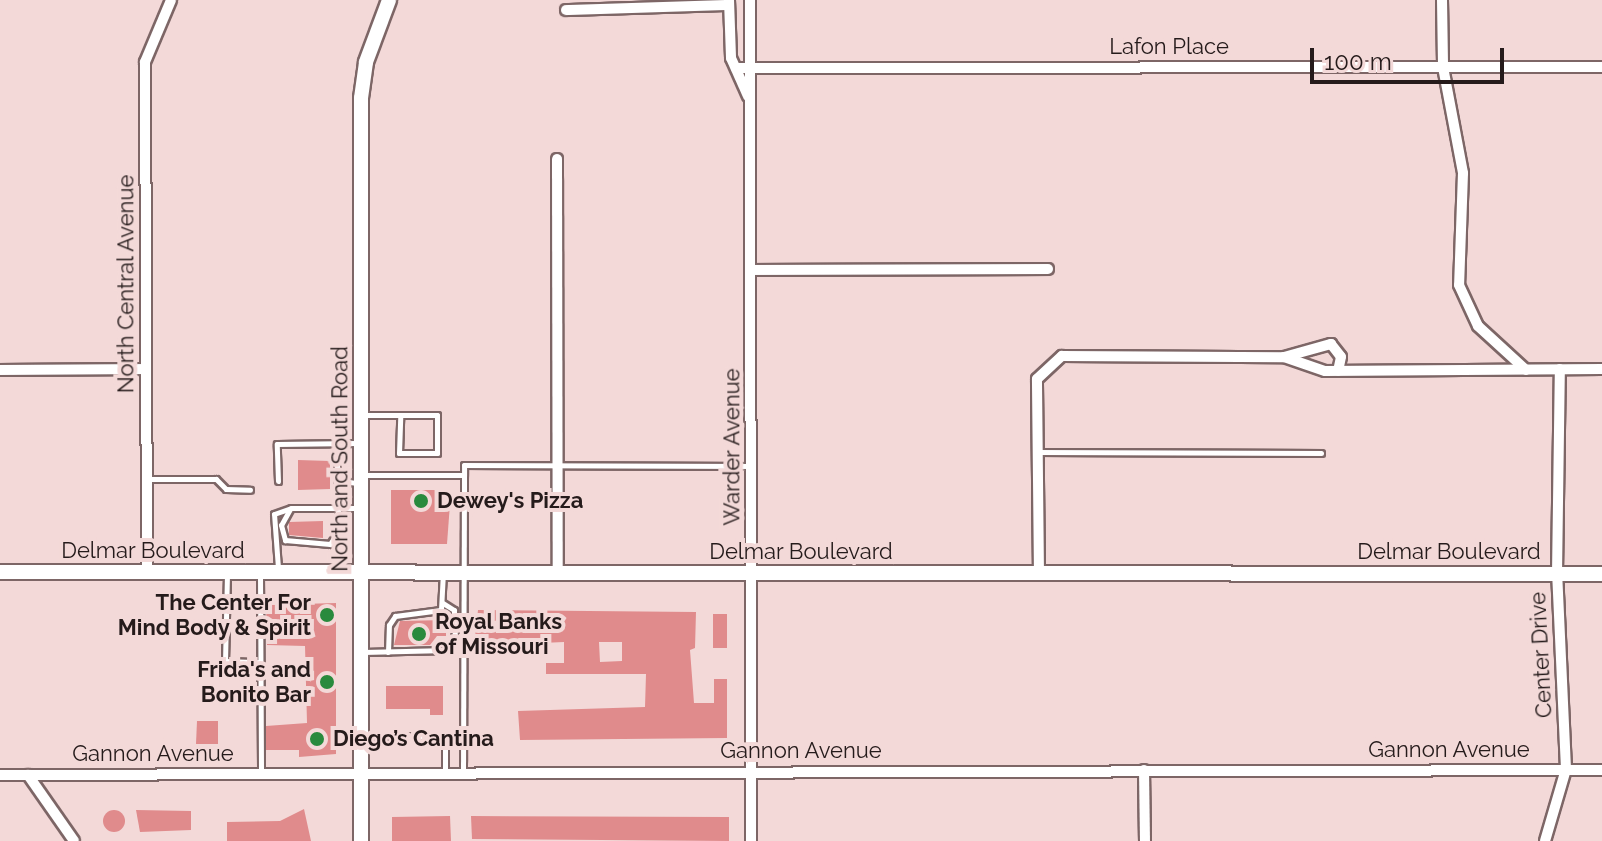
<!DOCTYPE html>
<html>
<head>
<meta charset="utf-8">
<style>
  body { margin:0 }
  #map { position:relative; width:1602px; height:841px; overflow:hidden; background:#f3d9d8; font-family:Raleway,sans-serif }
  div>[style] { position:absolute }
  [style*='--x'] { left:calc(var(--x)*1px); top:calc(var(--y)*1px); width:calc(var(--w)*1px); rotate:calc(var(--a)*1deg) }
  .building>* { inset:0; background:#e08b8c }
  .round { border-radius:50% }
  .roads { filter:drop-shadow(2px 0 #7d6666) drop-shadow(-2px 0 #7d6666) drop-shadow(0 2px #7d6666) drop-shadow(0 -2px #7d6666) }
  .lane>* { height:5px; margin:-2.5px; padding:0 2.5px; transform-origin:2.5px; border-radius:2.5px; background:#fff }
  .street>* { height:10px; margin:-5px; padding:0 5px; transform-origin:5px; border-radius:5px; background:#fff }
  .secondary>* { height:14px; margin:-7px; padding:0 7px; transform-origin:7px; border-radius:7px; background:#fff }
  .dots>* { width:22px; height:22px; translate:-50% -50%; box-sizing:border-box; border:4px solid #f3d9d8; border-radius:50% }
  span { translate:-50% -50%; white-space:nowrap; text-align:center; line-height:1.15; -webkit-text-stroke:8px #f3d9d8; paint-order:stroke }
  .street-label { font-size:22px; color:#251b1b }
  .poi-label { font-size:22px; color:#251b1b; font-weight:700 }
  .left { translate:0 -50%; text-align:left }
  .right { translate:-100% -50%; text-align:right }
  .scale { position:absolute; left:1310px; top:48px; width:194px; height:36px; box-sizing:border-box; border:4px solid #251b1b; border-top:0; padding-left:10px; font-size:24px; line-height:28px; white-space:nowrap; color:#251b1b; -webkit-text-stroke:6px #f3d9d8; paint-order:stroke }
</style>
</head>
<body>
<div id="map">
  <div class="building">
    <i style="clip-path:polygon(298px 460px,330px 461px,330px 489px,298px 490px)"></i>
    <i style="clip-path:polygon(391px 490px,451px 490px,447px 544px,391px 544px)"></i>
    <i style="clip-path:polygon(323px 521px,323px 538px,289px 535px,289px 522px)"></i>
    <i style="clip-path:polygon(336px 603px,336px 754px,299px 757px,299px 750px,266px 750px,266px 726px,307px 723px,305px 646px,267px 645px,266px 605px)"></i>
    <i style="clip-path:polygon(evenodd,478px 610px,696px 612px,695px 648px,690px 650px,694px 703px,714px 703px,714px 679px,727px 679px,727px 738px,520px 740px,518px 711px,645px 707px,646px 674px,546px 674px,546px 663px,564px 663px,564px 642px,474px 646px,478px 610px,599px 642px,622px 642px,622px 661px,600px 662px,599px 642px)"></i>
    <i style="clip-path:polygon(713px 614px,727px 614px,727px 648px,713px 648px)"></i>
    <i style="clip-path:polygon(446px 620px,446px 636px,437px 636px,430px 645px,394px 645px,400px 621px)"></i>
    <i style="clip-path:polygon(386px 686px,443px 686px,443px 715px,430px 715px,430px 709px,386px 709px)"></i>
    <i style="clip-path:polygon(197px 721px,218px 721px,218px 744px,196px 744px)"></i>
    <i style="clip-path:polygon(304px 809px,311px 841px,227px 841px,227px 822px,280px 821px)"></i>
    <i class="round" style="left:103px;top:810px;width:22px;height:22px"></i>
    <i style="clip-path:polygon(136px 810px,191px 811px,191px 830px,140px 832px)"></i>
    <i style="clip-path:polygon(450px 816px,451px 841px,392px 841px,392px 817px)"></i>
    <i style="clip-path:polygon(471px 816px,729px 817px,729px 841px,472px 839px)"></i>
  </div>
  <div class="roads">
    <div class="lane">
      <i style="--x:363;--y:415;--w:74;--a:0"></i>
      <i style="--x:437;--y:415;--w:38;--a:90"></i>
      <i style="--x:437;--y:453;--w:38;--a:180"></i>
      <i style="--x:399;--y:453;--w:38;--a:-88"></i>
      <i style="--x:337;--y:443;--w:37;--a:90"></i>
      <i style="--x:337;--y:480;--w:20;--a:9"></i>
      <i style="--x:1039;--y:452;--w:282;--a:0.2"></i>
      <i style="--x:363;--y:475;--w:101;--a:0"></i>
      <i style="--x:147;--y:479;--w:69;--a:0"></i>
      <i style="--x:216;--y:479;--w:14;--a:45"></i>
      <i style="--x:226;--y:489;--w:24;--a:2"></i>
      <i style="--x:278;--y:481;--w:37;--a:-92"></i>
      <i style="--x:277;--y:444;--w:80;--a:-0.7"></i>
      <i style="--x:290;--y:509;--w:18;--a:119"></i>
      <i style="--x:281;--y:525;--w:16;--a:75"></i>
      <i style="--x:285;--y:540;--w:45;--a:5.1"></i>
      <i style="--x:330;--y:544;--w:15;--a:-58"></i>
      <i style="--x:338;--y:531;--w:23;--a:-90"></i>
      <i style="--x:278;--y:568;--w:54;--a:-94.2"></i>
      <i style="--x:274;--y:514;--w:18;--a:-19"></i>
      <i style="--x:291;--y:508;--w:67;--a:0"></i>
      <i style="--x:227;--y:574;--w:87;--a:91.3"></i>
      <i style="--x:225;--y:661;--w:35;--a:2"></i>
      <i style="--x:260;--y:575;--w:198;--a:89.7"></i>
      <i style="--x:363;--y:652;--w:85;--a:-1.3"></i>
      <i style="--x:448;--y:650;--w:11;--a:-52"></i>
      <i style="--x:455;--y:641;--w:31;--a:-92"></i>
      <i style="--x:454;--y:610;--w:13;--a:-148"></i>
      <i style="--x:388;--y:652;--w:27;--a:-88"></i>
      <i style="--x:389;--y:625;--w:11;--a:-56"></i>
      <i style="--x:395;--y:616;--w:46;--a:-7.4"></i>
      <i style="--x:441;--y:610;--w:35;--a:-87"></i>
      <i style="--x:362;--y:736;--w:83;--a:0"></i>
      <i style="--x:445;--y:736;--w:37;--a:90"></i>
      <i style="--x:463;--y:772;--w:307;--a:-89.8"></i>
      <i style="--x:464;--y:465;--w:287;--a:0.2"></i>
    </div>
    <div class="street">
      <i style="--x:729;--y:0;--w:58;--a:88"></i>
      <i style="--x:731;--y:58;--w:42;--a:65.9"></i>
      <i style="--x:750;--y:0;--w:841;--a:89.93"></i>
      <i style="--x:1442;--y:0;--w:67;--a:89.1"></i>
      <i style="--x:1443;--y:67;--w:108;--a:79.3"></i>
      <i style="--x:1463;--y:173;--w:112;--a:92"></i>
      <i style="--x:1459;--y:285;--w:45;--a:65.1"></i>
      <i style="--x:1478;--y:326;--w:65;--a:42.5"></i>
      <i style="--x:566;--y:10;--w:163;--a:-1.8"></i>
      <i style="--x:736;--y:68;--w:866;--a:-0.07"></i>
      <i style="--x:557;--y:159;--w:414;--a:89.9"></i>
      <i style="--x:752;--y:270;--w:296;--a:-0.2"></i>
      <i style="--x:1284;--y:357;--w:49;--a:-15.5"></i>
      <i style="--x:1331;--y:344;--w:16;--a:52"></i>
      <i style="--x:1341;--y:357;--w:14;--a:102"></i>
      <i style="--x:0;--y:370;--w:146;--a:-0.4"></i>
      <i style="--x:147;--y:572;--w:510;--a:-90.22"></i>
      <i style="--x:145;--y:62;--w:67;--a:-67.2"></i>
      <i style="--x:1039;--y:575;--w:196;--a:-90.6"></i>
      <i style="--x:1037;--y:379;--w:34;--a:-43"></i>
      <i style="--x:1062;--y:356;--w:222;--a:0.3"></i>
      <i style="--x:1284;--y:357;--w:43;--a:18.9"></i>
      <i style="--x:1325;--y:371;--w:277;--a:-0.4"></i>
      <i style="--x:1144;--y:770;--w:71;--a:89.2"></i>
      <i style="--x:0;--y:775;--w:1602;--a:-0.18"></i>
      <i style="--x:28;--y:775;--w:80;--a:55.1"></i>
      <i style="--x:1545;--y:841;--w:75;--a:-73.7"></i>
      <i style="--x:1566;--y:769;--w:195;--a:-92.6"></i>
      <i style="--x:1557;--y:574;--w:205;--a:-89.2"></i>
    </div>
    <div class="secondary">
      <i style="--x:0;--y:572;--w:1602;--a:0.07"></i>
      <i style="--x:361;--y:841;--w:743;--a:-90"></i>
      <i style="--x:361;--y:98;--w:36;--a:-82"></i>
      <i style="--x:366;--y:62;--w:66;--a:-69.6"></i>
    </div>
  </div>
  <div class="dots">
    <i style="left:421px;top:501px;background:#298a3d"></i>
    <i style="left:327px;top:615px;background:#298a3d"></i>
    <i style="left:419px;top:634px;background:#298a3d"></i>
    <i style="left:327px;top:682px;background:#298a3d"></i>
    <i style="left:317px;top:739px;background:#298a3d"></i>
  </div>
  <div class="street-label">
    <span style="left:1169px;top:47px">Lafon Place</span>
    <span style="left:126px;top:284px;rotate:-90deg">North Central Avenue</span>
    <span style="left:732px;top:447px;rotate:-90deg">Warder Avenue</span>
    <span style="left:340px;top:459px;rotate:-90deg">North and South Road</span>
    <span style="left:153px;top:551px">Delmar Boulevard</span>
    <span style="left:801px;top:552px">Delmar Boulevard</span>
    <span style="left:1449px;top:552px">Delmar Boulevard</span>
    <span style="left:1541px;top:655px;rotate:-93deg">Center Drive</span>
    <span style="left:1449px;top:750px">Gannon Avenue</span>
    <span style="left:801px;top:751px">Gannon Avenue</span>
    <span style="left:153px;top:754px">Gannon Avenue</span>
  </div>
  <div class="poi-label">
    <span class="left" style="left:437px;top:501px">Dewey's Pizza</span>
    <span class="right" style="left:311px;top:615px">The Center For<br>Mind Body &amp; Spirit</span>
    <span class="left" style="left:435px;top:634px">Royal Banks<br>of Missouri</span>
    <span class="right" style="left:311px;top:682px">Frida's and<br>Bonito Bar</span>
    <span class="left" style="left:333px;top:739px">Diego’s Cantina</span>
  </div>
  <div class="scale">100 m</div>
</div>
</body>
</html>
